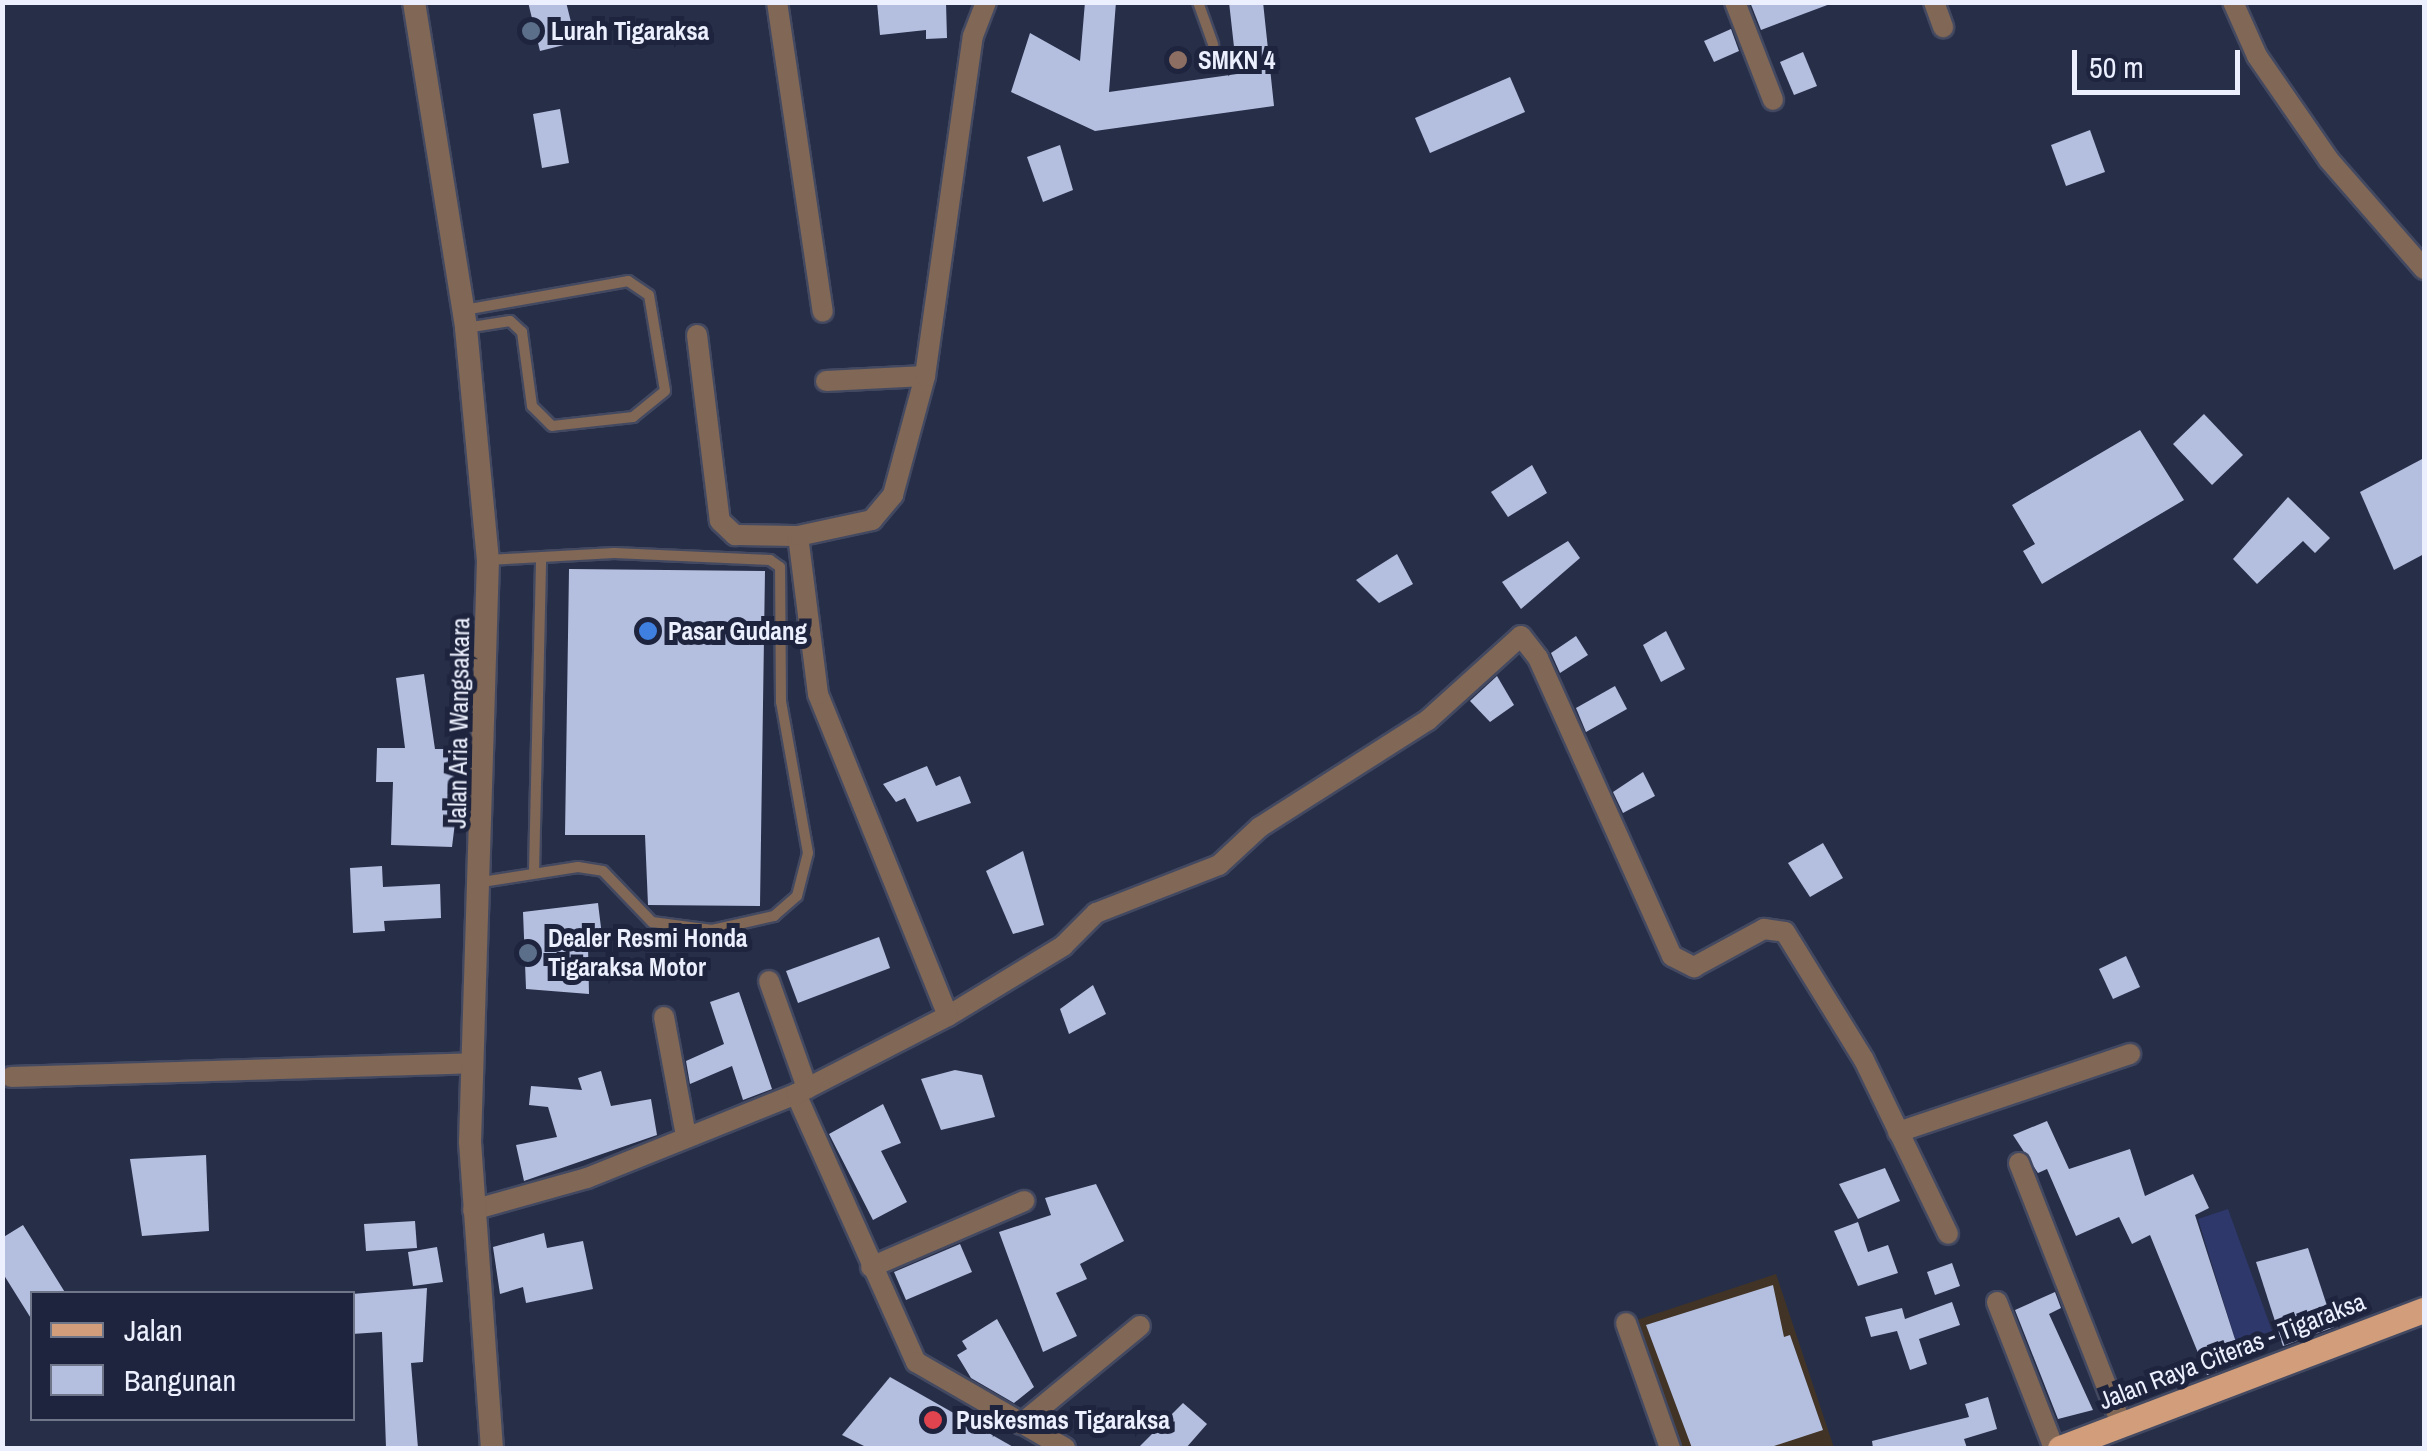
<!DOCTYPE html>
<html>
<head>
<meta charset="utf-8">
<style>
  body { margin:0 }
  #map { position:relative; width:2427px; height:1451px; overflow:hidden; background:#272e48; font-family:"Archivo Narrow",sans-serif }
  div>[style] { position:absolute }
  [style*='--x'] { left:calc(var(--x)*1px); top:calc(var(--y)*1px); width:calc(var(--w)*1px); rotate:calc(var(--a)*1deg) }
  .industrial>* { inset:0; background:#413426 }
  .green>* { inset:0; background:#2e386b }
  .building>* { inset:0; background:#b4bedf }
  .roads { filter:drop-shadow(2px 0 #434961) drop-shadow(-2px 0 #434961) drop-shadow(0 2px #434961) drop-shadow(0 -2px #434961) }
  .service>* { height:10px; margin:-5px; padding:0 5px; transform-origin:5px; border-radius:5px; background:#806756 }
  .minor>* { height:20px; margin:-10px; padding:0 10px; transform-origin:10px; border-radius:10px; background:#806756 }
  .tertiary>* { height:22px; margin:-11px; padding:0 11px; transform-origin:11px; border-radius:11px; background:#806756 }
  .primary>* { height:25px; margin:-12.5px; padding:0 12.5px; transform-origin:12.5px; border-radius:12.5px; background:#d19d7a }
  .dots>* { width:28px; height:28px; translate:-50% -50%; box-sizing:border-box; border:5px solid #1e243d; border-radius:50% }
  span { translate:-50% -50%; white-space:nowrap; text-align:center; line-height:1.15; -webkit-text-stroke:10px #1e243d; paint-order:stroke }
  .poi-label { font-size:25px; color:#ecf0fe; font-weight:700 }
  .left { translate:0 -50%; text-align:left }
  .street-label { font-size:25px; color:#ecf0fe }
  .frame { position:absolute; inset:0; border:5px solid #ecf0fe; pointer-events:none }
  .legend { position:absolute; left:30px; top:1291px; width:325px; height:130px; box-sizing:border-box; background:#1e243d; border:2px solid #70768a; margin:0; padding:12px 18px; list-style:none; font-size:30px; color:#ecf0fe }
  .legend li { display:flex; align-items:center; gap:20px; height:50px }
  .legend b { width:50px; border:2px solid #70768a }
  .scale { position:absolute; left:2072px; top:50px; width:168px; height:45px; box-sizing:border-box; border:5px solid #ecf0fe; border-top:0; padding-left:12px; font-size:30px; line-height:35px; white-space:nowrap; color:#ecf0fe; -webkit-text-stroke:8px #1e243d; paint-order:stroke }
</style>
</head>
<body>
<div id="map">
  <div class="industrial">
    <i style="clip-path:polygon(1776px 1274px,1834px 1448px,1680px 1448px,1637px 1320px)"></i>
  </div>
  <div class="green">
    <i style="clip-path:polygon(2228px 1209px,2275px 1339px,2239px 1352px,2198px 1219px)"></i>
  </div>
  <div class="building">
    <i style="clip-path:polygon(528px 2px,566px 2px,576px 42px,540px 51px)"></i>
    <i style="clip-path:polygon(877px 2px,946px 2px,947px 38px,926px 39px,926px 30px,880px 35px)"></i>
    <i style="clip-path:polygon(1085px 2px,1116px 2px,1109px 92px,1237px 74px,1229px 2px,1263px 2px,1274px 106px,1095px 131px,1011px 92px,1030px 33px,1080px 61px)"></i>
    <i style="clip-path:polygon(1750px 2px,1829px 2px,1830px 4px,1761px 30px)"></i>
    <i style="clip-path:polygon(1731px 29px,1739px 51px,1714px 62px,1704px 41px)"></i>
    <i style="clip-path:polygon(1803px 52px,1817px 86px,1794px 95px,1780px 62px)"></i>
    <i style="clip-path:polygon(1510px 77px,1525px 112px,1430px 153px,1415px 118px)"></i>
    <i style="clip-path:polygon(560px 109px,569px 163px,542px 168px,533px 114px)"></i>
    <i style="clip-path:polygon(2090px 130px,2105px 172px,2066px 186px,2051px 145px)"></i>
    <i style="clip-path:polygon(1060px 145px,1073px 190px,1043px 202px,1027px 157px)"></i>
    <i style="clip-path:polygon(2204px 414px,2243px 455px,2212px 485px,2173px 444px)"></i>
    <i style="clip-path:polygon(2140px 430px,2184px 500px,2042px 584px,2023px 551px,2035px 544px,2012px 505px)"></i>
    <i style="clip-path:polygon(2424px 458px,2424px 554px,2394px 570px,2360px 492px)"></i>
    <i style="clip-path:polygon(1532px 465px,1547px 493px,1508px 517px,1491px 492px)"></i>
    <i style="clip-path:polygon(2288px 497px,2330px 538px,2315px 553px,2303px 541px,2257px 584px,2233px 559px)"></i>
    <i style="clip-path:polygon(1568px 541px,1580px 558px,1521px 609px,1502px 582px)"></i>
    <i style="clip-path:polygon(1397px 554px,1413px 584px,1379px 603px,1356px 580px)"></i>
    <i style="clip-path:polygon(569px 569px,765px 571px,760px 906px,648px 905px,645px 835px,565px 835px)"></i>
    <i style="clip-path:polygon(1666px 631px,1685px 669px,1661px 682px,1643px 645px)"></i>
    <i style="clip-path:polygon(1576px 636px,1588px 655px,1560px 673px,1551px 653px)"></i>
    <i style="clip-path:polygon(424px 674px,435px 749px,464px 749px,452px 847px,391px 845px,393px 782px,376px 782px,377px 748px,405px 748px,396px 678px)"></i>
    <i style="clip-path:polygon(1497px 676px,1514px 705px,1490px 722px,1470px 701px)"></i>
    <i style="clip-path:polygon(1615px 686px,1627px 709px,1586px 732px,1576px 708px)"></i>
    <i style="clip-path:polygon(927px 766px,936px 786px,960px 776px,971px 803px,917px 822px,905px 798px,896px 802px,883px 784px)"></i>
    <i style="clip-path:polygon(1643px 772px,1655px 796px,1623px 813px,1613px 792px)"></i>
    <i style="clip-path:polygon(1823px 843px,1843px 878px,1810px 897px,1788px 863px)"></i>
    <i style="clip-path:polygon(1023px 851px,1044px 925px,1013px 934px,986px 871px)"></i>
    <i style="clip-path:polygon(382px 866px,383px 887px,440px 884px,441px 918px,384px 921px,385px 931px,353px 933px,350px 868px)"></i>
    <i style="clip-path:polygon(598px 903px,603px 944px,588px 946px,589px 994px,526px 989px,523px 912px)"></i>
    <i style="clip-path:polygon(879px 937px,890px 968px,798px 1003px,786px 971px)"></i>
    <i style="clip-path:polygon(2126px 956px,2140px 987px,2113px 999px,2099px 969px)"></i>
    <i style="clip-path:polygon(1093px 985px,1106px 1014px,1069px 1034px,1060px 1009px)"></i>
    <i style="clip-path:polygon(739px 992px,772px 1089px,743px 1100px,732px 1066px,690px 1084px,686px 1061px,724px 1044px,710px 1002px)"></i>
    <i style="clip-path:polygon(955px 1070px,982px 1075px,995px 1117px,941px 1130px,921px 1079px)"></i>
    <i style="clip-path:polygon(601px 1071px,611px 1106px,651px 1099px,657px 1135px,524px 1181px,516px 1145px,557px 1137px,548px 1107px,529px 1105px,531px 1086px,582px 1090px,578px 1078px)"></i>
    <i style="clip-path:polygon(883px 1104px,901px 1143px,881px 1151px,907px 1202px,873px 1220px,829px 1134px)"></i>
    <i style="clip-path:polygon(2047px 1121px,2069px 1169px,2130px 1149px,2145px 1196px,2193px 1174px,2209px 1208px,2195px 1215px,2242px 1361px,2207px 1375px,2150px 1235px,2132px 1244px,2119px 1217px,2076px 1236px,2047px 1169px,2038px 1173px,2013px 1135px)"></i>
    <i style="clip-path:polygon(206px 1155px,209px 1231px,142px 1236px,130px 1159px)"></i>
    <i style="clip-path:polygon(1885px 1168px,1900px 1201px,1858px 1219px,1839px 1184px)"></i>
    <i style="clip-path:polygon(1096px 1184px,1124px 1241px,1080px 1264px,1087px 1279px,1056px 1293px,1077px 1336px,1043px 1352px,999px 1232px,1051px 1215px,1045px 1198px)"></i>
    <i style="clip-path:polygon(415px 1221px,417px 1248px,366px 1251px,364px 1224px)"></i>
    <i style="clip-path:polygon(1858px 1222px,1868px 1252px,1888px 1245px,1898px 1273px,1858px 1286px,1834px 1231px)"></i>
    <i style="clip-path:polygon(23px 1225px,66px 1294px,32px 1294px,32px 1320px,2px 1272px,2px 1238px)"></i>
    <i style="clip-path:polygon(544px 1233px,547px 1248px,583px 1241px,593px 1289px,526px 1303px,523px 1287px,500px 1294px,493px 1247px)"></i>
    <i style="clip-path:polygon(960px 1244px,972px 1272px,906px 1300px,894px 1272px)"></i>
    <i style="clip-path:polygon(437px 1247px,443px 1282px,413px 1286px,408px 1252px)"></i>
    <i style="clip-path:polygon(2308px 1248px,2334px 1327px,2283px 1346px,2256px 1262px)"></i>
    <i style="clip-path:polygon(1952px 1263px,1960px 1286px,1935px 1295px,1927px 1272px)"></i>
    <i style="clip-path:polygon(1773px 1285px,1784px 1337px,1790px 1335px,1823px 1430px,1768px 1448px,1692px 1448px,1646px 1325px)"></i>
    <i style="clip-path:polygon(427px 1288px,423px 1362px,411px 1363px,418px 1448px,386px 1448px,382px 1332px,352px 1334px,352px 1294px)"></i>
    <i style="clip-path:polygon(2055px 1292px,2061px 1308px,2049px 1314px,2093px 1410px,2058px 1419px,2015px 1310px)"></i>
    <i style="clip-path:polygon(1952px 1302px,1960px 1325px,1919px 1339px,1927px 1364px,1910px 1370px,1897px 1331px,1871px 1337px,1865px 1317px,1902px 1308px,1905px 1319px)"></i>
    <i style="clip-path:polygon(997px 1319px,1034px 1387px,1014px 1403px,971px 1378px,957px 1355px,967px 1349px,962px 1341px)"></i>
    <i style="clip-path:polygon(890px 1377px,936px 1403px,1015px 1448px,868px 1448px,842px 1435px)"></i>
    <i style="clip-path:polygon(1988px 1397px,1997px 1429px,1964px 1439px,1967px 1448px,1873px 1448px,1872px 1441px,1969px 1417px,1965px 1404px)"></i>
    <i style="clip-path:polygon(1183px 1403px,1207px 1424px,1186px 1448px,1138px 1448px)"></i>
  </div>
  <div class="roads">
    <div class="service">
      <i style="--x:1198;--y:2;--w:45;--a:70.3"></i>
      <i style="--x:464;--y:310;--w:167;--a:-10"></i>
      <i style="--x:628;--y:281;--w:25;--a:34"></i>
      <i style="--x:649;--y:295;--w:97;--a:80.5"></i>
      <i style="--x:665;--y:391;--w:41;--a:140.9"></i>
      <i style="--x:633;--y:417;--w:81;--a:173.7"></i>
      <i style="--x:552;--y:426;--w:28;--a:-135"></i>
      <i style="--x:532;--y:406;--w:75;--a:-97.7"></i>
      <i style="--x:522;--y:332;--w:16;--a:-137"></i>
      <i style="--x:510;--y:321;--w:45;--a:171"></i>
      <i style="--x:534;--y:872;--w:315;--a:-88.7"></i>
      <i style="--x:482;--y:882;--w:97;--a:-8.9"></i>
      <i style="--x:578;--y:867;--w:25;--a:9"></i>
      <i style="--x:603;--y:871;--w:71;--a:46.1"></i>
      <i style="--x:652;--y:922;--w:61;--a:7.6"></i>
      <i style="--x:712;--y:930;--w:64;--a:-12.7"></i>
      <i style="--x:774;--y:916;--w:30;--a:-41"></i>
      <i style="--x:797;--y:896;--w:44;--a:-75.7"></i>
      <i style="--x:808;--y:853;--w:153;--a:-100.1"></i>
      <i style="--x:781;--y:702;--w:135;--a:-90.4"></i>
      <i style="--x:780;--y:567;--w:12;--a:-145"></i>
      <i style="--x:770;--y:560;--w:156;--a:-177.4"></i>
      <i style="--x:614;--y:553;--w:126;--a:176.8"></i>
    </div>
    <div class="minor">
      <i style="--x:777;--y:2;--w:313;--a:81.6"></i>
      <i style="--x:1735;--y:2;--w:105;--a:68.8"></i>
      <i style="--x:1934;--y:2;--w:27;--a:70"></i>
      <i style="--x:2233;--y:2;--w:59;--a:66"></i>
      <i style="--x:2257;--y:56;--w:126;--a:55.3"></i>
      <i style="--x:2329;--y:160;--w:145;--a:48.9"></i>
      <i style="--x:697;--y:335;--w:187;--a:83"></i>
      <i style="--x:720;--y:521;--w:21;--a:43"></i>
      <i style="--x:735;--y:535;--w:63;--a:0.9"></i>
      <i style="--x:826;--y:381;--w:99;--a:-2.9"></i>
      <i style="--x:769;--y:981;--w:114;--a:70.4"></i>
      <i style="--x:948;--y:1016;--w:135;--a:-31.3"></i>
      <i style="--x:1063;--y:946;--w:47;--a:-45"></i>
      <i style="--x:1096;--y:913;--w:132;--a:-21.3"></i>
      <i style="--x:1219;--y:865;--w:56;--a:-42.8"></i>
      <i style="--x:1260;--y:827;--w:199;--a:-32.5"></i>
      <i style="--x:1428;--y:720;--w:125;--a:-42.1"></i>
      <i style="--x:1521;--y:636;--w:28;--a:52"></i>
      <i style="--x:1538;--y:658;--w:327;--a:65.8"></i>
      <i style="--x:1672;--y:956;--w:25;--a:27"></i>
      <i style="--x:1694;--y:967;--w:80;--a:-28.5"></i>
      <i style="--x:1764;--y:929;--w:21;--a:8"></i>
      <i style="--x:1785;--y:932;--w:150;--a:58.3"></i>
      <i style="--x:1864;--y:1060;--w:193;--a:64.2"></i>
      <i style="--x:664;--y:1017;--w:121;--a:79.5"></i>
      <i style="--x:11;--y:1077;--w:461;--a:-1.7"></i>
      <i style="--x:796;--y:1094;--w:294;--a:65.9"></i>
      <i style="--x:916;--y:1362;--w:172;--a:30"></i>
      <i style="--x:1898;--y:1132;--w:245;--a:-18.6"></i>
      <i style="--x:2019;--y:1163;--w:282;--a:68.6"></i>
      <i style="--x:473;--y:1210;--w:118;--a:-15.7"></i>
      <i style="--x:587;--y:1178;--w:225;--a:-21.9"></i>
      <i style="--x:796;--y:1094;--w:171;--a:-27.2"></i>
      <i style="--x:948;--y:1016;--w:347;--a:-112"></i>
      <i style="--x:818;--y:694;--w:159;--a:-97.2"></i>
      <i style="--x:798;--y:536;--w:76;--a:-12.2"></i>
      <i style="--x:872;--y:520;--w:33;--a:-50"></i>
      <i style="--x:893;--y:495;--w:123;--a:-74.9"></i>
      <i style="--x:925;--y:376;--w:343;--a:-82"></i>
      <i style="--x:973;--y:36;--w:36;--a:-69"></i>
      <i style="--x:871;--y:1267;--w:167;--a:-23.3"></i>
      <i style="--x:1997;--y:1302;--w:157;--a:68.7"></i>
      <i style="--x:1626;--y:1323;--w:133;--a:70.6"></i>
      <i style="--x:1021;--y:1424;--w:154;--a:-39.5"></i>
    </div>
    <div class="tertiary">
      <i style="--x:414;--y:2;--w:330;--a:80.9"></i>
      <i style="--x:466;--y:328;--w:233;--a:84.6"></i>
      <i style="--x:488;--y:560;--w:582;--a:91.77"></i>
      <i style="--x:470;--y:1142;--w:307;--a:85.9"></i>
    </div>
    <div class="primary">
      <i style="--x:2060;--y:1448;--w:389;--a:-20.8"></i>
    </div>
  </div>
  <div class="dots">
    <i style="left:531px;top:31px;background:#5c6f8a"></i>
    <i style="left:1178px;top:60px;background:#8d6e63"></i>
    <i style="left:648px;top:631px;background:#3f7fe0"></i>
    <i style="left:528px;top:953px;background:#5c6f8a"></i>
    <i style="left:933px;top:1420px;background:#e0444e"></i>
  </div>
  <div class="poi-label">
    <span class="left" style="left:551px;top:31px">Lurah Tigaraksa</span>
    <span class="left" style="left:1198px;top:60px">SMKN 4</span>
    <span class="left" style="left:668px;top:631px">Pasar Gudang</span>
    <span class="left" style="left:548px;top:953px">Dealer Resmi Honda<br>Tigaraksa Motor</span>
    <span class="left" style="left:956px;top:1420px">Puskesmas Tigaraksa</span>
  </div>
  <div class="street-label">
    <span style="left:459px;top:723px;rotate:-89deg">Jalan Aria Wangsakara</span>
    <span style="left:2232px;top:1351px;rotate:-21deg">Jalan Raya Citeras - Tigaraksa</span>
  </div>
  <div class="frame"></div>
  <ul class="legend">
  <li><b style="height:12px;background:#d19d7a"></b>Jalan</li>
  <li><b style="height:28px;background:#b4bedf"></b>Bangunan</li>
  </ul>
  <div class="scale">50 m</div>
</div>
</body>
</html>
